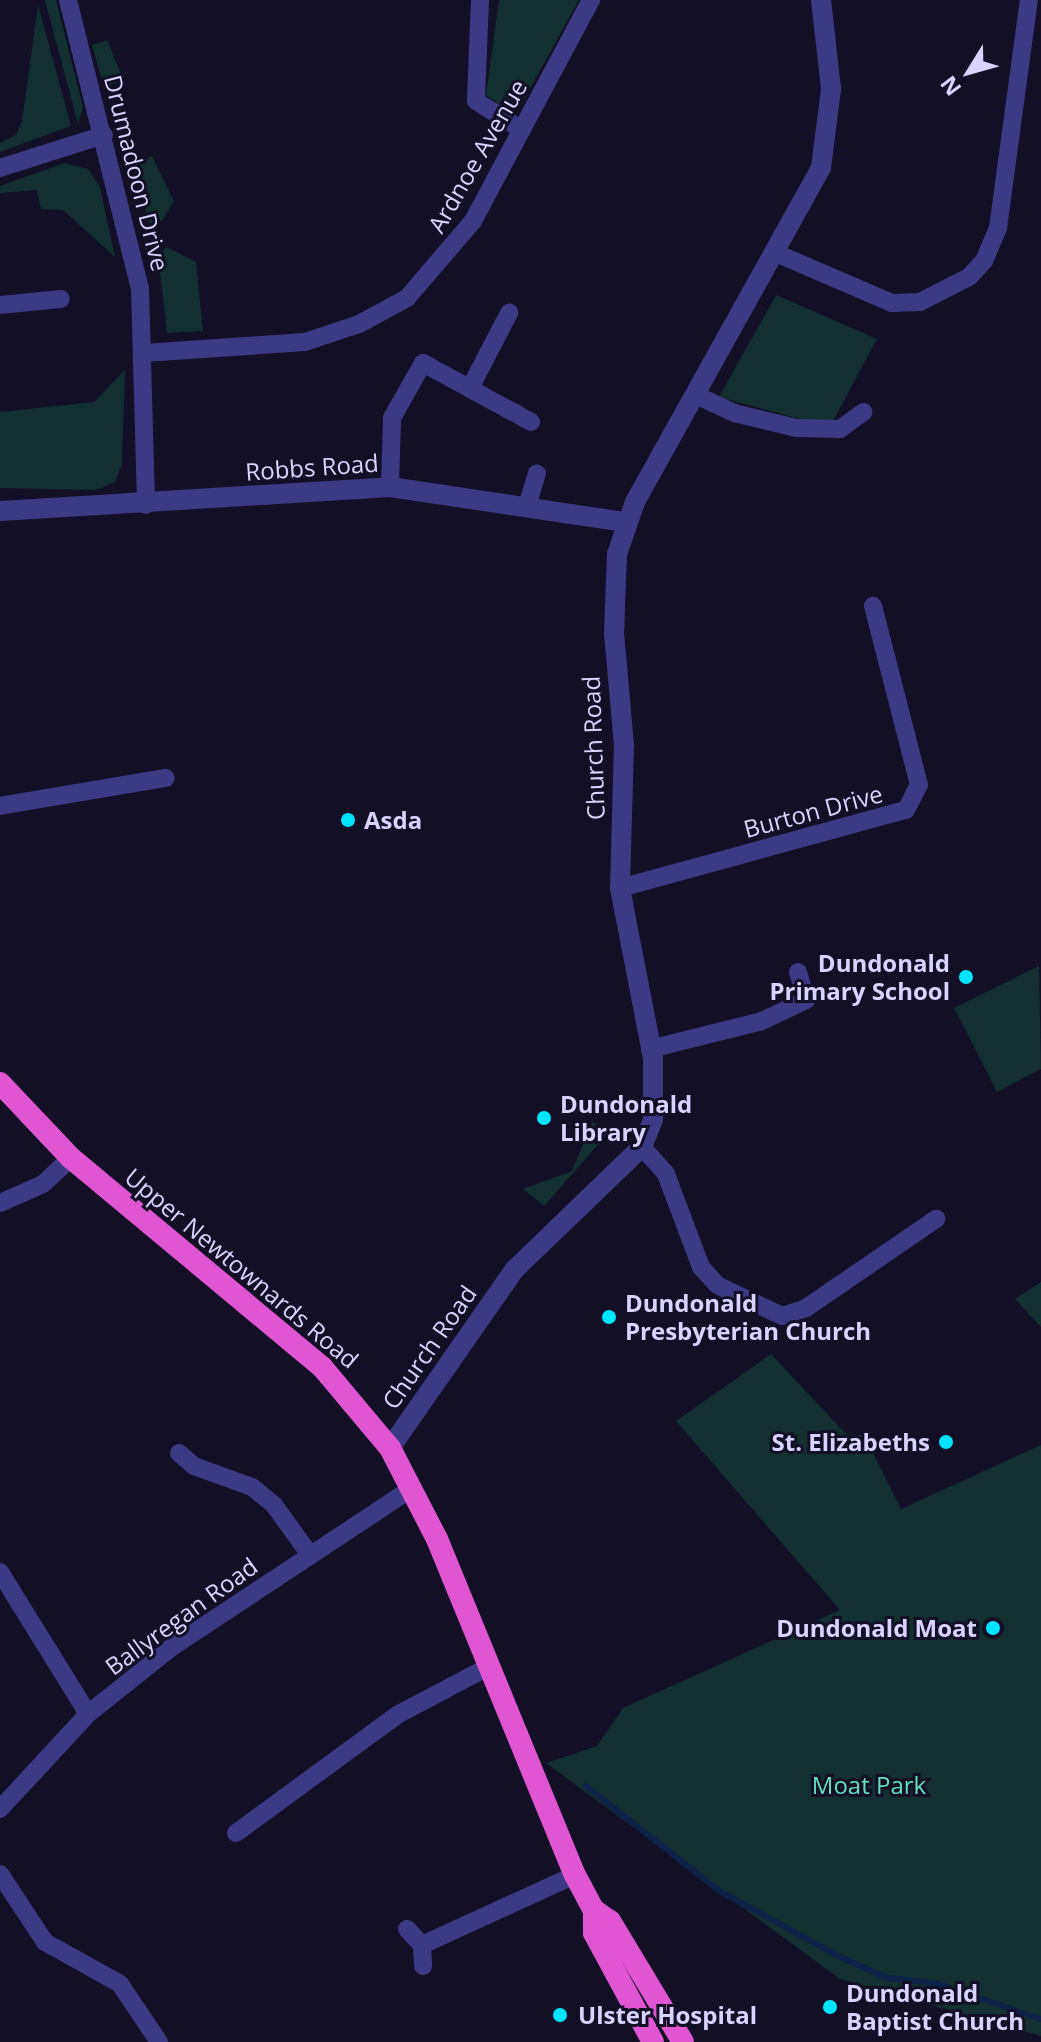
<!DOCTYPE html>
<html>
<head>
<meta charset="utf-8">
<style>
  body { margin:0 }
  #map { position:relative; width:1041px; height:2042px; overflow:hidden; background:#130f26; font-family:"Open Sans",sans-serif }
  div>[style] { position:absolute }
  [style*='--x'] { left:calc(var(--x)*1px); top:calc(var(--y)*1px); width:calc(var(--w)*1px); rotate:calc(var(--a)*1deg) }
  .green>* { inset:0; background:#12302f }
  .stream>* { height:6px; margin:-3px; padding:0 3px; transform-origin:3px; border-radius:3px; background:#0c2248 }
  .minor>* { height:18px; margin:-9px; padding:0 9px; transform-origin:9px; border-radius:9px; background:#3d3a85 }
  .tertiary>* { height:20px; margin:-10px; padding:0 10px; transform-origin:10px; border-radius:10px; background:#3d3a85 }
  .trunk>* { height:22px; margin:-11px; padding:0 11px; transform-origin:11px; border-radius:11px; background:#e055d1 }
  .dots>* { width:22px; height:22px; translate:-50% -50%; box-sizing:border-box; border:4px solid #130f26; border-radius:50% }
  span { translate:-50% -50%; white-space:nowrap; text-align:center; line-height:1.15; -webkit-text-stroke:6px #130f26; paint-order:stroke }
  .street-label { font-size:24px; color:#d9d4ff }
  .poi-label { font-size:24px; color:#d9d4ff; font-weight:700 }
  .left { translate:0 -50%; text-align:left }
  .right { translate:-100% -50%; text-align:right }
  .park-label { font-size:24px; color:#5fe0c0 }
  .north { position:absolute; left:929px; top:32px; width:80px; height:80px; -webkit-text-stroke:6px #130f26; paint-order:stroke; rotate:233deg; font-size:22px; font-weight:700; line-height:32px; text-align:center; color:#d9d4ff }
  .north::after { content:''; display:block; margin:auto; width:28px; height:36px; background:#d9d4ff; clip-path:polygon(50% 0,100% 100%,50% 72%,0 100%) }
</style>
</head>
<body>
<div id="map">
  <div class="green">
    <i style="clip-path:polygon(45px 0,56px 0,83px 107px,78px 124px)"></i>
    <i style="clip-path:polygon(499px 0,579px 0,521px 105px,507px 110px,486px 95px)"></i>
    <i style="clip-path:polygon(38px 5px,71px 126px,0 152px,0 143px,16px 135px,22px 121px)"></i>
    <i style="clip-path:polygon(107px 40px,124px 81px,104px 87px,92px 45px)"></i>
    <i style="clip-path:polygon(152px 156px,174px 201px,162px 221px,149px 223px,133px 168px)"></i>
    <i style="clip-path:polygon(64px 163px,88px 169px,100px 187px,115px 257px,63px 210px,41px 209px,37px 190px,0 193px,0 186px)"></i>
    <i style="clip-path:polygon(167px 247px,196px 262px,203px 331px,167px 333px,158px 255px)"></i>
    <i style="clip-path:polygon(776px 295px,877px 339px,833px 421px,822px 425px,719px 397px)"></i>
    <i style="clip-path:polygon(125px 370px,122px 464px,115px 482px,96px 490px,0 488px,0 412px,94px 402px)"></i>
    <i style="clip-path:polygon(1039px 966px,1041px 1069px,997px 1092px,954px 1008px)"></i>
    <i style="clip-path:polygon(592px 1122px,610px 1131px,544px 1206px,523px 1189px,572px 1171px)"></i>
    <i style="clip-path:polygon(1041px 1282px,1041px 1327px,1015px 1299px)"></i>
    <i style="clip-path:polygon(771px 1354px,846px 1434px,864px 1435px,901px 1509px,1041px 1445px,1041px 2036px,840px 1979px,546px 1763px,597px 1746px,623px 1708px,840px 1610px,676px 1421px)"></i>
  </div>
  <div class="stream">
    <i style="--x:586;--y:1786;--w:168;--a:38.2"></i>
    <i style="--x:718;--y:1890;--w:135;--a:28.8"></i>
    <i style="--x:836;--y:1955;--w:56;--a:24.3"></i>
    <i style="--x:887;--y:1978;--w:48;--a:5.9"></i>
    <i style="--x:935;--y:1983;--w:112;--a:18.8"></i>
  </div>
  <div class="minor">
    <i style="--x:68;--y:0;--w:297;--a:76"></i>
    <i style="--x:140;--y:288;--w:217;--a:88.4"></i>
    <i style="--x:480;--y:0;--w:101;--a:92.3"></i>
    <i style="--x:476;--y:101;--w:54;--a:32.2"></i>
    <i style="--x:0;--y:168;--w:109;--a:-17.6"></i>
    <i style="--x:778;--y:254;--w:124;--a:23.3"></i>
    <i style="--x:892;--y:303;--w:28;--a:-2"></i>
    <i style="--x:920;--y:302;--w:55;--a:-27"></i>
    <i style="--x:969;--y:277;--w:22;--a:-47"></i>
    <i style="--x:984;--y:261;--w:36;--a:-67"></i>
    <i style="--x:998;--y:228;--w:230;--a:-82.3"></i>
    <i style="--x:0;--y:305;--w:61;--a:-5.6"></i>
    <i style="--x:144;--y:353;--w:161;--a:-3.9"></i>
    <i style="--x:305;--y:342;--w:57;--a:-18.4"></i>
    <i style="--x:359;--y:324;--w:55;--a:-28.4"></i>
    <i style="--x:407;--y:298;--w:101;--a:-49.4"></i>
    <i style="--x:473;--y:221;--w:251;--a:-61.9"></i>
    <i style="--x:470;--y:388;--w:85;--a:-62.5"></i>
    <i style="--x:696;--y:395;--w:42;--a:25.3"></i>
    <i style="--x:734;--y:413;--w:64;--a:13.6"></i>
    <i style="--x:796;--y:428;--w:44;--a:1.3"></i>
    <i style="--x:840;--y:429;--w:29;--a:-36"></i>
    <i style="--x:390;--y:487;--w:69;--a:-88.3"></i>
    <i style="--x:392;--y:418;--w:63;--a:-60.6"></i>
    <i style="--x:423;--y:363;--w:123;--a:28.6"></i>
    <i style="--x:527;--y:506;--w:34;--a:-73"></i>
    <i style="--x:0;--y:806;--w:168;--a:-9.6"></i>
    <i style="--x:620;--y:888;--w:296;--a:-15.3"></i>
    <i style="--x:906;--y:810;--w:28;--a:-63"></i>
    <i style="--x:919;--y:785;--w:185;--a:-104.4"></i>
    <i style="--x:650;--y:1049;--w:115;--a:-14"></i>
    <i style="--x:762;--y:1021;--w:49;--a:-25.5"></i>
    <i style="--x:806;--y:1000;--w:29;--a:-106"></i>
    <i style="--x:642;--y:1147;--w:36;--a:48"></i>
    <i style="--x:666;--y:1174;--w:99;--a:69.4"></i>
    <i style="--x:701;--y:1267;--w:24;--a:48"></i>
    <i style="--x:717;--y:1285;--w:72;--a:25.5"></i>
    <i style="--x:782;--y:1316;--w:25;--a:-18"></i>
    <i style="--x:806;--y:1308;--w:158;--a:-34.4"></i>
    <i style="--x:0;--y:1203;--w:47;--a:-23.8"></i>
    <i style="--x:43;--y:1184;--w:38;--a:-43"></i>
    <i style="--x:179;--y:1453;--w:20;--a:41"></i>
    <i style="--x:194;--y:1466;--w:62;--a:19.9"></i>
    <i style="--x:252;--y:1487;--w:28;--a:39"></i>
    <i style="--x:274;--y:1505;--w:62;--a:54.2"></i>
    <i style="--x:0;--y:1572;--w:167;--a:58.2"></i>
    <i style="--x:0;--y:1809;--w:129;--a:-47.2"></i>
    <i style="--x:88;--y:1714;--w:107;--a:-38.6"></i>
    <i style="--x:172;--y:1647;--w:288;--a:-33.5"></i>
    <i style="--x:236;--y:1833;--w:200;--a:-36.2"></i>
    <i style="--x:397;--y:1715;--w:101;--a:-27.8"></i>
    <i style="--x:0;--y:1874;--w:82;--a:56.5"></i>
    <i style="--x:45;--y:1942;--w:86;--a:29.2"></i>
    <i style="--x:120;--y:1984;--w:70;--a:56.1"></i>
    <i style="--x:407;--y:1929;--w:22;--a:47"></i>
    <i style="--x:422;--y:1945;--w:21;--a:87"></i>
    <i style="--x:422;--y:1945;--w:168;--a:-24.6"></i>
  </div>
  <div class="tertiary">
    <i style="--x:0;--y:511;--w:391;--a:-3.5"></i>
    <i style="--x:390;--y:487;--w:238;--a:8.5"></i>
    <i style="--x:390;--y:1448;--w:217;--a:-55.1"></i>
    <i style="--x:514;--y:1270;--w:178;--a:-43.9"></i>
    <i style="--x:642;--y:1147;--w:29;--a:-68"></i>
    <i style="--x:653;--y:1120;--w:62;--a:-90"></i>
    <i style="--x:653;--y:1058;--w:173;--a:-101"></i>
    <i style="--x:620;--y:888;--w:143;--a:-88.4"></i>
    <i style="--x:624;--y:745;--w:111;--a:-95.1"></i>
    <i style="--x:614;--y:634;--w:80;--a:-87.9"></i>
    <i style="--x:617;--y:554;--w:55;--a:-70.9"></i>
    <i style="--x:635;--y:502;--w:382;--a:-60.9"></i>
    <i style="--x:821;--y:168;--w:80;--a:-82.8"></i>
    <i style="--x:831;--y:89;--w:90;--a:-96.4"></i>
  </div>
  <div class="trunk">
    <i style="--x:0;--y:1083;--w:103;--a:46.6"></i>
    <i style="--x:71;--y:1158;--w:327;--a:39.8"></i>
    <i style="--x:322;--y:1367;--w:106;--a:50"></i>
    <i style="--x:390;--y:1448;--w:102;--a:62.7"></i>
    <i style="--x:437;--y:1539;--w:363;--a:67.7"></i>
    <i style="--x:575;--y:1875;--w:40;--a:62"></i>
    <i style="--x:594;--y:1910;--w:19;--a:35"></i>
    <i style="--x:610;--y:1921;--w:141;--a:58.9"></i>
    <i style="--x:594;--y:1910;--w:23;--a:90"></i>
    <i style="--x:594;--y:1933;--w:124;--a:61.6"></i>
  </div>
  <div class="dots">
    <i style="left:348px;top:820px;background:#00e5ff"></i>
    <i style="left:966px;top:977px;background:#00e5ff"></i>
    <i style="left:544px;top:1118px;background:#00e5ff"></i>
    <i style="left:609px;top:1317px;background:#00e5ff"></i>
    <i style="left:946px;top:1442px;background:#00e5ff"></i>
    <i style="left:993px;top:1628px;background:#00e5ff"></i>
    <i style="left:830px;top:2007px;background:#00e5ff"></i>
    <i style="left:560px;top:2015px;background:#00e5ff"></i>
  </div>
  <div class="street-label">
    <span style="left:477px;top:156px;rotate:-60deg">Ardnoe Avenue</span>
    <span style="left:137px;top:173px;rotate:76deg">Drumadoon Drive</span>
    <span style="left:312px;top:467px;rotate:-4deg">Robbs Road</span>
    <span style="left:593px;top:748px;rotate:-92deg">Church Road</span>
    <span style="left:813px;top:811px;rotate:-15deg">Burton Drive</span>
    <span style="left:242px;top:1268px;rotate:40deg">Upper Newtownards Road</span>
    <span style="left:429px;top:1347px;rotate:-55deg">Church Road</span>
    <span style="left:181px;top:1616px;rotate:-36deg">Ballyregan Road</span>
  </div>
  <div class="poi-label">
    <span class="left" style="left:364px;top:820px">Asda</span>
    <span class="right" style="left:950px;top:977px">Dundonald<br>Primary School</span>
    <span class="left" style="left:560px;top:1118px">Dundonald<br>Library</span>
    <span class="left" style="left:625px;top:1317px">Dundonald<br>Presbyterian Church</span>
    <span class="right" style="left:930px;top:1442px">St. Elizabeths</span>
    <span class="right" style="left:977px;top:1628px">Dundonald Moat</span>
    <span class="left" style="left:846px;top:2007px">Dundonald<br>Baptist Church</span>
    <span class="left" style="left:578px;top:2015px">Ulster Hospital</span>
  </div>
  <div class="park-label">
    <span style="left:869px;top:1785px">Moat Park</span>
  </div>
  <div class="north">N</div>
</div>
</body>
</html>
